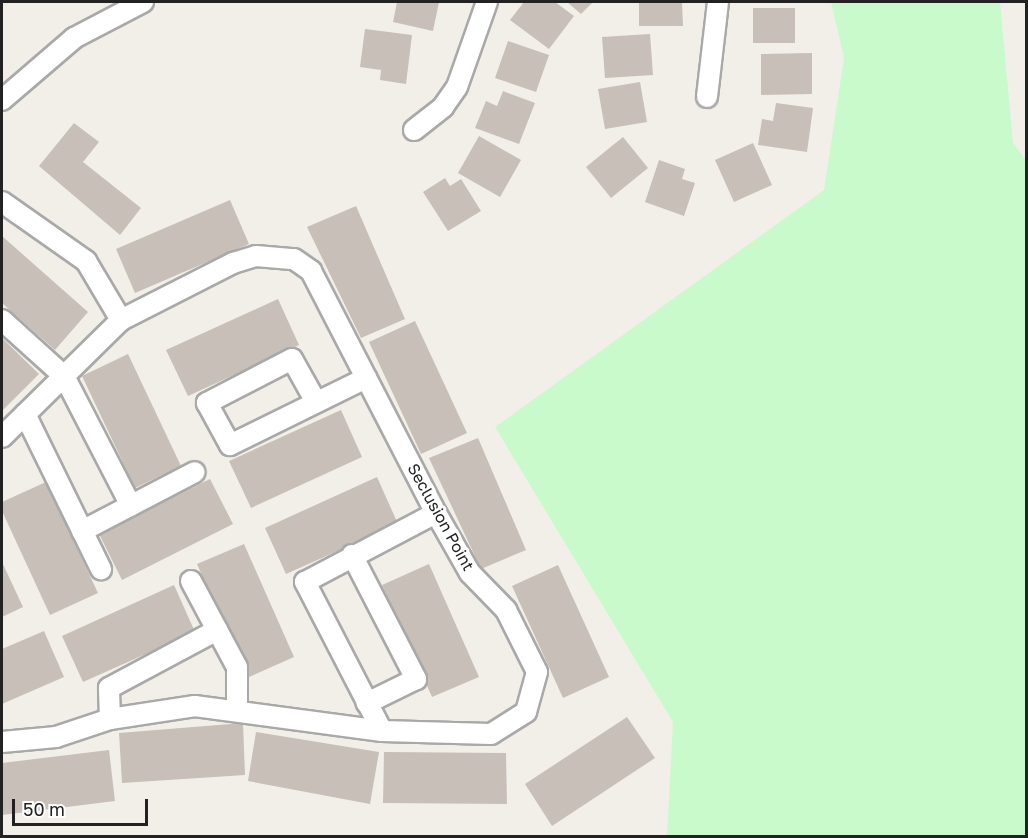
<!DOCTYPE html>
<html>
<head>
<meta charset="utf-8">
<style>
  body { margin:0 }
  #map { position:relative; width:1028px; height:838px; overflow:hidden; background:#f2efe9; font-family:"Golos Text",sans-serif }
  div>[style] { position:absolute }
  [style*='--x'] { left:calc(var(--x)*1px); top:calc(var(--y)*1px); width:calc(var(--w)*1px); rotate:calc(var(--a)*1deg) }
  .park>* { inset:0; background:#c8facc }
  .building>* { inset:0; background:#c7bfb8 }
  .roads { filter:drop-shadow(2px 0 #a9a9a9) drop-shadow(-2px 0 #a9a9a9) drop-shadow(0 2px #a9a9a9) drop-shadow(0 -2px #a9a9a9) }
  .minor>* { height:20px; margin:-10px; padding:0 10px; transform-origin:10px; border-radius:10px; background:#fff }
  span { translate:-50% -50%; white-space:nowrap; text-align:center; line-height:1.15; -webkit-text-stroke:6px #fff; paint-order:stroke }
  .street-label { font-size:16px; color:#222 }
  .frame { position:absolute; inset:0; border:3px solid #222; pointer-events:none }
  .scale { position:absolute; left:12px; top:799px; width:136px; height:27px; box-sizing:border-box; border:3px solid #222; border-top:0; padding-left:8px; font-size:18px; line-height:21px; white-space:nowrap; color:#222; -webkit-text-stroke:4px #fff; paint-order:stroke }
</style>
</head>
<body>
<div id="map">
  <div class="park">
    <i style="clip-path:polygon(831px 2px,1000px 2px,1013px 143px,1026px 160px,1026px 836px,667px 836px,673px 722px,495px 427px,824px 190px,844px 58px)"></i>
  </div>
  <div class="building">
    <i style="clip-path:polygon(397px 2px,439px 2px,433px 31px,393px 22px)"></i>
    <i style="clip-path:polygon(524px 2px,555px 2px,574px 16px,549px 49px,510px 20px)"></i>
    <i style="clip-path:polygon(567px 2px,593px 2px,581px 14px)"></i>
    <i style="clip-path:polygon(639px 2px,682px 2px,683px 26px,639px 26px)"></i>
    <i style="clip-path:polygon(753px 8px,795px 8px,795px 43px,753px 43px)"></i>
    <i style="clip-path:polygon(365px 29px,412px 35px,406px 84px,380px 80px,381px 70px,360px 67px)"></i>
    <i style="clip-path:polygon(650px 34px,653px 75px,605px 78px,602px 37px)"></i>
    <i style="clip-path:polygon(508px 41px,549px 55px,536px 92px,495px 78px)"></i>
    <i style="clip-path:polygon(812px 53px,812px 94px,761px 95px,761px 54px)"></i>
    <i style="clip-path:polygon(640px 82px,647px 122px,605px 129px,598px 89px)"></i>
    <i style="clip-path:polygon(503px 91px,535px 103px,519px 144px,475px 128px,486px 101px,497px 106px)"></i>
    <i style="clip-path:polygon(776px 103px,813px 108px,807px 152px,758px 145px,762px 119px,773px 121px)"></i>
    <i style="clip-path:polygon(74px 123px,99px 142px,83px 162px,141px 208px,120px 235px,39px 166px)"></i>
    <i style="clip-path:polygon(479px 136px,521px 160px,500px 197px,458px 173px)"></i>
    <i style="clip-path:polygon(623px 137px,648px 168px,611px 198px,586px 167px)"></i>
    <i style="clip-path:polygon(753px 143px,772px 185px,734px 202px,715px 160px)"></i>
    <i style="clip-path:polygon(659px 160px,685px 169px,682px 179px,695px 183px,684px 216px,645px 202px)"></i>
    <i style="clip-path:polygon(445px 178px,450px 186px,461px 179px,481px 211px,448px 231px,423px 192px)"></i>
    <i style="clip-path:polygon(230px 200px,249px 244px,135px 293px,116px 249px)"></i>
    <i style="clip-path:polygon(356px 206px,405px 319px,361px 338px,307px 227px)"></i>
    <i style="clip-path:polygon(2px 236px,88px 312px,55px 350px,2px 303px)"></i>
    <i style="clip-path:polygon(278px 299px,299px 345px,188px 396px,166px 350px)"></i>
    <i style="clip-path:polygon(415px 321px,467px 433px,421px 454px,369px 342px)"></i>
    <i style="clip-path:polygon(2px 338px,39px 374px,2px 411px)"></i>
    <i style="clip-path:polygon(128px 354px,181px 466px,135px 488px,82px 376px)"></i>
    <i style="clip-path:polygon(341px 410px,362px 457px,251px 508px,229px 461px)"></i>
    <i style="clip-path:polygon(478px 438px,526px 550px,481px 569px,429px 458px)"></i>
    <i style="clip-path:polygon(377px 477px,398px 524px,286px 574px,265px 528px)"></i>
    <i style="clip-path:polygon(210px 479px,233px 524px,122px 580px,99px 534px)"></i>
    <i style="clip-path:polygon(46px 482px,98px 593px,50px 615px,2px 511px,2px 502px)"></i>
    <i style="clip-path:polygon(244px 544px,294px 657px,247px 678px,197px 564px)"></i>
    <i style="clip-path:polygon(2px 562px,23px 607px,2px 617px)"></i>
    <i style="clip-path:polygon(429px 564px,479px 677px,432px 697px,382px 585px)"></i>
    <i style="clip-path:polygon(558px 565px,609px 677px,563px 698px,512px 586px)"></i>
    <i style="clip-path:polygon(174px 585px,195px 632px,83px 682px,62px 636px)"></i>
    <i style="clip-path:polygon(44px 631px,64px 677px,2px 704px,2px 649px)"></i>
    <i style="clip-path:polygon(627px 717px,655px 758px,552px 826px,525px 784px)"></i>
    <i style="clip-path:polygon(243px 723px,245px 775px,122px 783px,119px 733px)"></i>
    <i style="clip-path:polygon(256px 732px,379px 752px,370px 804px,248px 781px)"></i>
    <i style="clip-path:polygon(109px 750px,115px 801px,2px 815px,2px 763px)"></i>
    <i style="clip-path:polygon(384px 752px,506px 753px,507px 804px,383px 803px)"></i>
  </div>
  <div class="roads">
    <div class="minor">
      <i style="--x:707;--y:97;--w:96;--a:-83.4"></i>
      <i style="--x:2;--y:100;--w:95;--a:-40.7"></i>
      <i style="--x:74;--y:38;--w:78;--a:-27.6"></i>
      <i style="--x:414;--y:130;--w:37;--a:-38"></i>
      <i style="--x:443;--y:107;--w:24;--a:-55"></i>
      <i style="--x:457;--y:87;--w:90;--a:-70.6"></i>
      <i style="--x:2;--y:202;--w:103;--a:35.1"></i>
      <i style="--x:86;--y:261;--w:69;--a:59.3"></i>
      <i style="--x:2;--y:320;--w:84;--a:42.1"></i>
      <i style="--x:64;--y:376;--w:146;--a:62.7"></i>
      <i style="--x:316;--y:402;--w:49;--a:-119.2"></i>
      <i style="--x:292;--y:359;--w:96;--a:152.6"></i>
      <i style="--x:207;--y:403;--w:48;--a:61.3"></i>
      <i style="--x:230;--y:445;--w:152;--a:-26.2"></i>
      <i style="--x:25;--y:414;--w:173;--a:63.9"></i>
      <i style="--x:2;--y:437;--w:167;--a:-44.5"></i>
      <i style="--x:121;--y:320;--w:126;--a:-27"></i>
      <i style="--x:233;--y:263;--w:24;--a:-17"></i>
      <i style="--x:256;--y:256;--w:38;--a:5"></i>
      <i style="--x:294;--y:259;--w:21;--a:35"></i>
      <i style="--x:311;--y:271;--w:272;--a:62.7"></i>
      <i style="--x:436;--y:513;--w:69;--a:60.5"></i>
      <i style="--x:470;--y:573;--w:52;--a:45.8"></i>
      <i style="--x:506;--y:610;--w:69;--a:63.4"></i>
      <i style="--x:537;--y:672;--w:41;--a:105.4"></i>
      <i style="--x:526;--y:712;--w:41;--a:147.8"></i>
      <i style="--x:491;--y:734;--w:109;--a:-178.4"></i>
      <i style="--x:382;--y:731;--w:189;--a:-172.4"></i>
      <i style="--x:195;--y:706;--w:86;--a:171.3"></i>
      <i style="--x:110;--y:719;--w:57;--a:161.6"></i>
      <i style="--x:56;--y:737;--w:54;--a:174.7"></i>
      <i style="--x:82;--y:531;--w:127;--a:-27.6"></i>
      <i style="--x:352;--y:555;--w:140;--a:62.7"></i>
      <i style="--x:416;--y:679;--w:55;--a:153.9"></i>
      <i style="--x:191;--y:581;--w:98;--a:61.9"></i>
      <i style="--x:237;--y:667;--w:43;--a:90"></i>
      <i style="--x:110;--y:719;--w:31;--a:-92"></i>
      <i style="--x:109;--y:688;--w:123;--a:-28.2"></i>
      <i style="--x:382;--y:731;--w:168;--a:-117.3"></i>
      <i style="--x:305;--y:582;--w:148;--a:-27.8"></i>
    </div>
  </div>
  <div class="street-label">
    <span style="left:441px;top:517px;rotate:61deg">Seclusion Point</span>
  </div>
  <div class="frame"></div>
  <div class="scale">50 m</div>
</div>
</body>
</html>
